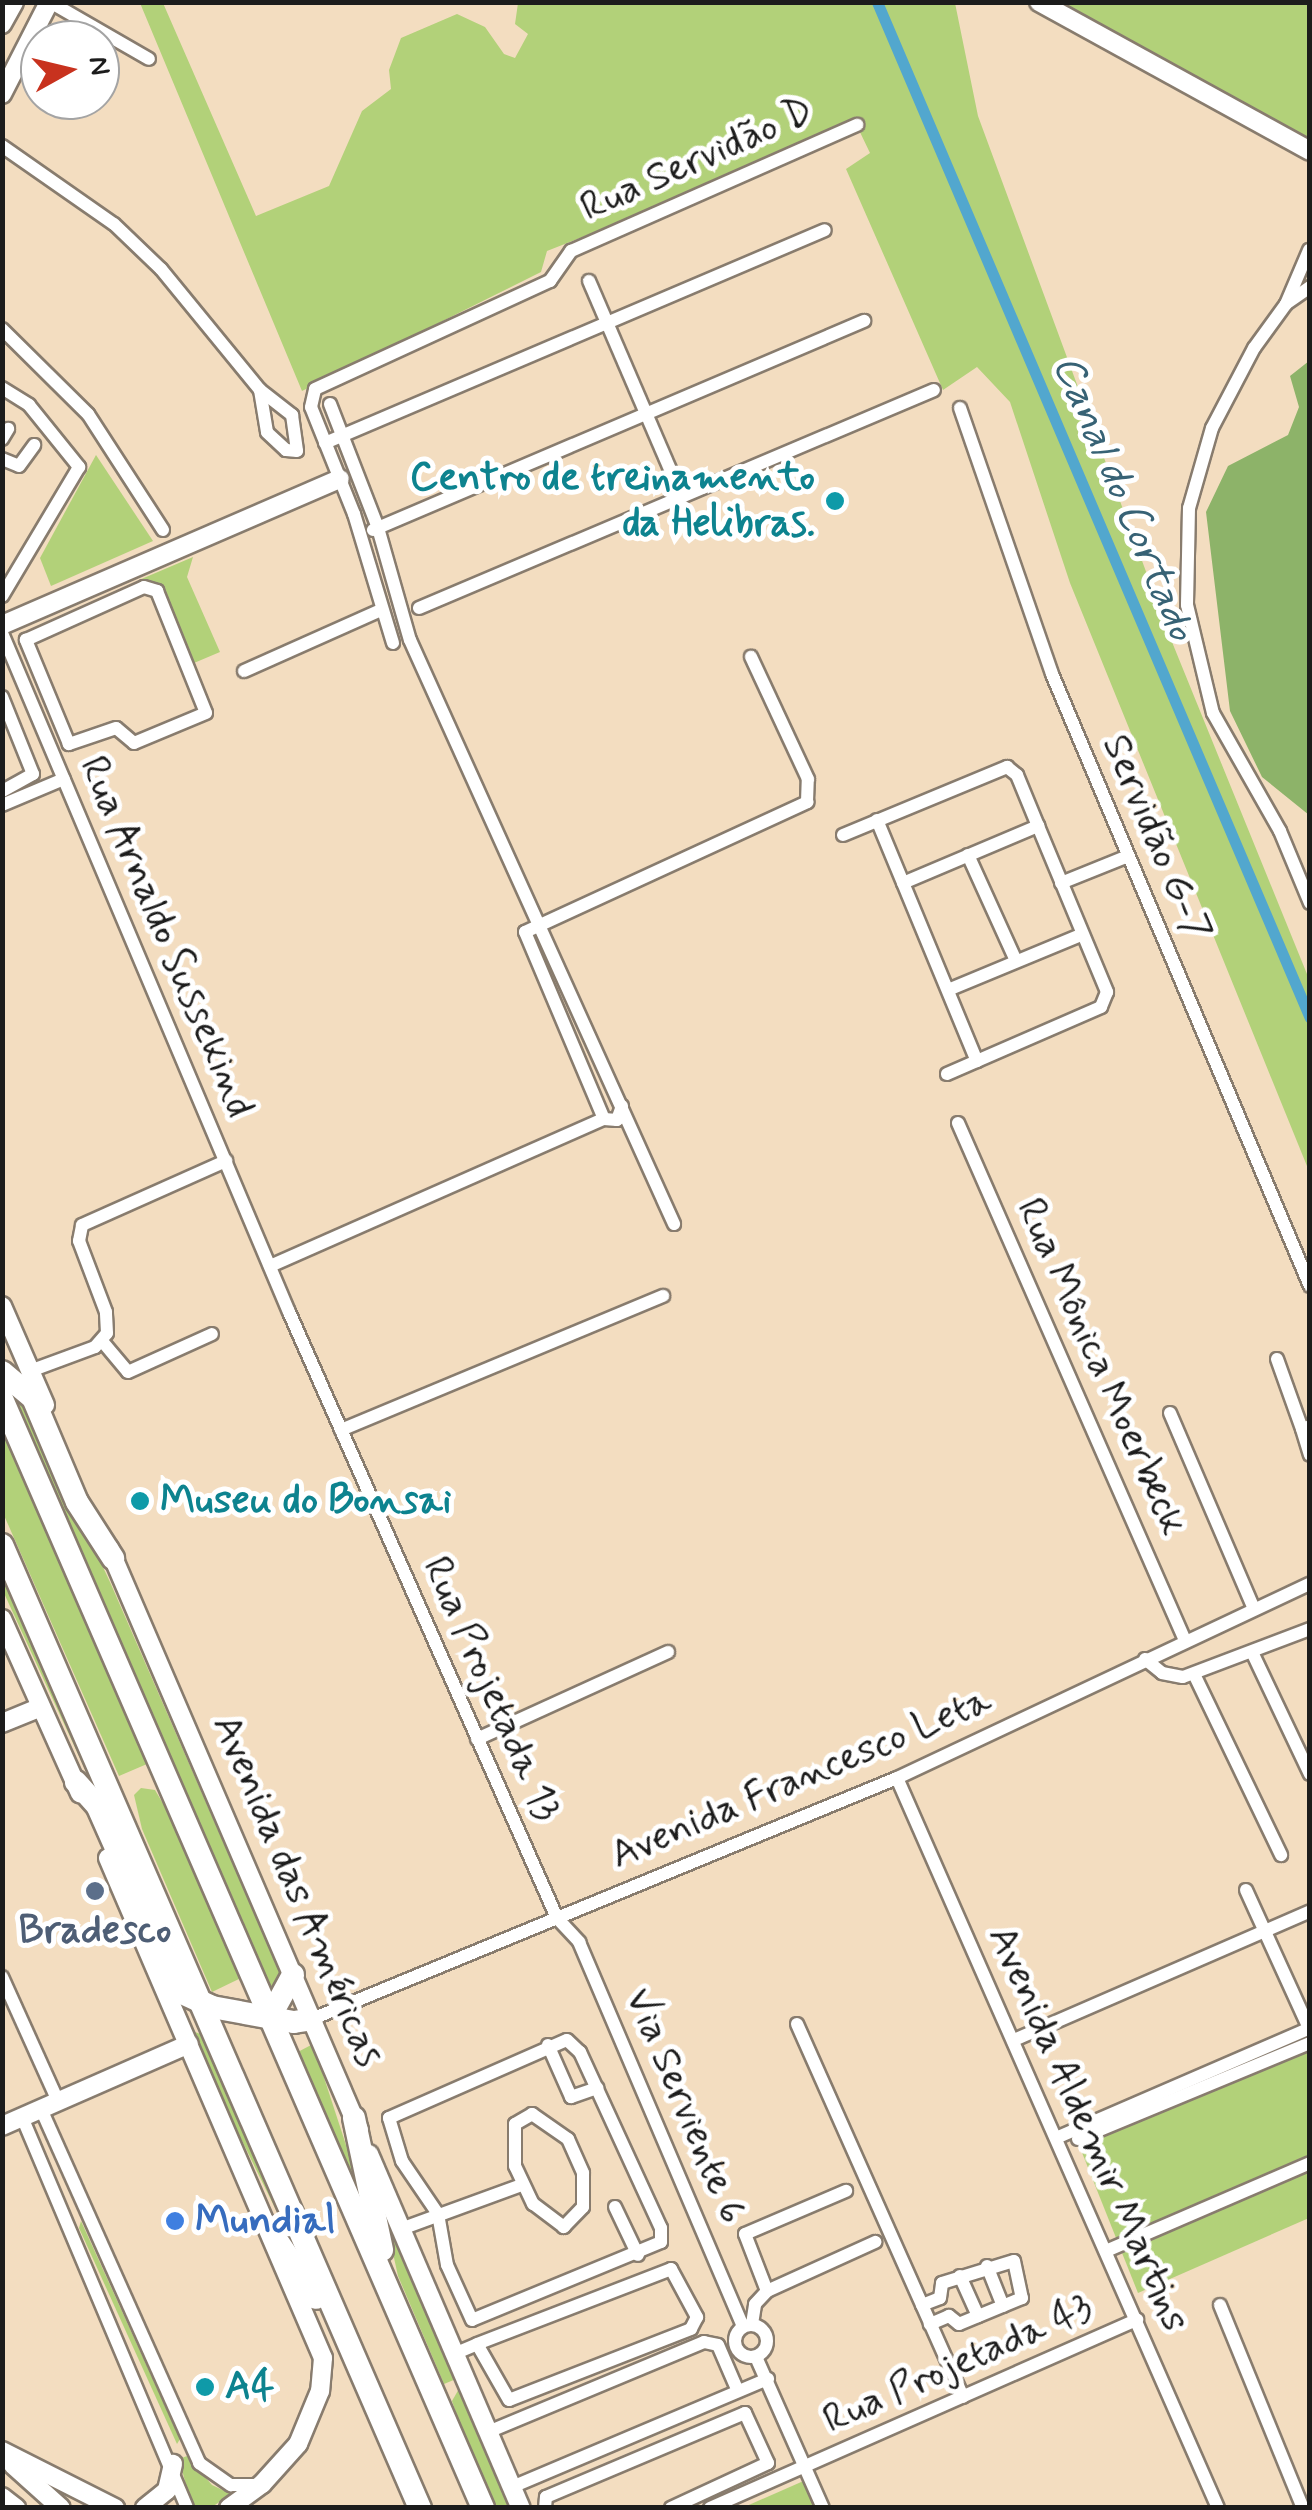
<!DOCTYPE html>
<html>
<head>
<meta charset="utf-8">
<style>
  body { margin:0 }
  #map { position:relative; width:1312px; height:2510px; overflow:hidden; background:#f3ddc0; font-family:Mynerve,sans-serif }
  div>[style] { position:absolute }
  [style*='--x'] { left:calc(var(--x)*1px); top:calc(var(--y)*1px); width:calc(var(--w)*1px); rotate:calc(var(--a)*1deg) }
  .green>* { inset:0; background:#b2d179 }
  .forest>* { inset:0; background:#8db369 }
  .canal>* { height:11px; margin:-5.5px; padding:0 5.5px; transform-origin:5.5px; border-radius:5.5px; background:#52a7ce }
  .roads { filter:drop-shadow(2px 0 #887c6e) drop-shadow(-2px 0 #887c6e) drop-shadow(0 2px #887c6e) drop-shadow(0 -2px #887c6e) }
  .street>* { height:12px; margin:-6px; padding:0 6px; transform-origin:6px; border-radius:6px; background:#fff }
  .street>.ring { margin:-6px; padding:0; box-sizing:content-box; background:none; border:12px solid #fff; border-radius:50% }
  .secondary>* { height:18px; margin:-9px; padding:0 9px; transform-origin:9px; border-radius:9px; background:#fff }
  .highway>* { height:22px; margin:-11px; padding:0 11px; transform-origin:11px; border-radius:11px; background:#fff }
  .dots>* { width:28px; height:28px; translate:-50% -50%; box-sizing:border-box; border:5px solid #fff; border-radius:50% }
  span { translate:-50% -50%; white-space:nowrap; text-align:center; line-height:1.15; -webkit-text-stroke:10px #fff; paint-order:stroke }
  .street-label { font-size:40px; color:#1c1c1c }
  .culture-label { font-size:40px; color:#0d838f; font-weight:700 }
  .right { translate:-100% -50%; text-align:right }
  .left { translate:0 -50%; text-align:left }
  .service-label { font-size:40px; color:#4e5e75; font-weight:700 }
  .shop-label { font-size:40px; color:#366cbe; font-weight:700 }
  .water-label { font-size:42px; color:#376275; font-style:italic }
  .frame { position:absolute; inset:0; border:5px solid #1c1c1c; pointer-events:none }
  .north { position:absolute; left:20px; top:20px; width:100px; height:100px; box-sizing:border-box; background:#fff; border:2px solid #a4a4a4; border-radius:50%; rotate:82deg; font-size:28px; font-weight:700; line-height:40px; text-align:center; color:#1c1c1c }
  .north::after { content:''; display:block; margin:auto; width:35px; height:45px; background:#c8321e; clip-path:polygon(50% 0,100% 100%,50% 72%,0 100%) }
</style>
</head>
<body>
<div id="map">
  <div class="green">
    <i style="clip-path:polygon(140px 3px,163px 3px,256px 216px,329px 186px,362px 111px,391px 89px,389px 70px,401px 38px,457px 14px,485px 27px,504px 54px,515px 58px,528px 34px,515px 24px,518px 3px,955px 3px,978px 116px,1172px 642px,1309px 979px,1309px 1171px,1070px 583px,1010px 402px,977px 367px,943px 390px,846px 169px,870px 153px,858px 128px,547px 251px,541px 272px,302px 391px)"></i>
    <i style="clip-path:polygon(1059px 3px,1309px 3px,1309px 140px)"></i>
    <i style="clip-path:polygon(96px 455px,153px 541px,51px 586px,40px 558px)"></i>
    <i style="clip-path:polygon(193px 557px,187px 577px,220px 652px,194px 663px,161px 587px,139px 580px)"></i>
    <i style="clip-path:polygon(3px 1387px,25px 1401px,110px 1582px,279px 1970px,280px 1991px,271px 2000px)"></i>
    <i style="clip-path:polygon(3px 1431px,147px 1764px,119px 1776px,3px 1513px)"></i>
    <i style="clip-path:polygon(2px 1560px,62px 1701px,106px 1815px,3px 1591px)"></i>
    <i style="clip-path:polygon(141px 1788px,155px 1790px,171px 1817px,241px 1978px,212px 1992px,142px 1829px,134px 1795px)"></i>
    <i style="clip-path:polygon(195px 2032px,211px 2038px,298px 2255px,221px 2098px)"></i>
    <i style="clip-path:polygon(1309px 2033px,1309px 2218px,1138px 2293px,1075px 2135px)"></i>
    <i style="clip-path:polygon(313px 2044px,347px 2148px,363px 2219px,294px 2054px)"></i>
    <i style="clip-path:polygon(382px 2203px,456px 2379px,444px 2384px,398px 2276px)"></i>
    <i style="clip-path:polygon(81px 2221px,180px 2439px,177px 2444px,79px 2228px)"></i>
    <i style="clip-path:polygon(460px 2387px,512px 2507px,491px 2507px,478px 2478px,452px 2401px)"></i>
    <i style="clip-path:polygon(187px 2456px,212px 2485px,231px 2494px,212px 2507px,192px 2507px,179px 2459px)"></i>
    <i style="clip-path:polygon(808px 2479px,820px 2508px,742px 2508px)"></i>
  </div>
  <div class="forest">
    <i style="clip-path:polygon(1309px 361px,1309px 815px,1262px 777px,1230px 711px,1206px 512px,1228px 466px,1288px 435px,1299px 407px,1290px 376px)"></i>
  </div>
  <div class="canal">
    <i style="--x:877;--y:2;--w:1104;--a:66.92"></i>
  </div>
  <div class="roads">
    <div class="street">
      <i style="--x:50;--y:2;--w:114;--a:29.9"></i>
      <i style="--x:2;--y:146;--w:136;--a:34.9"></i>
      <i style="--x:114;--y:224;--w:65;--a:43.8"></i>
      <i style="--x:161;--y:269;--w:156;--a:50.7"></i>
      <i style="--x:260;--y:390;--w:41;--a:38"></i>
      <i style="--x:292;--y:415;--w:36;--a:82"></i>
      <i style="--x:297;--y:451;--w:11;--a:-175"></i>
      <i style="--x:286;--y:450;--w:26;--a:-137"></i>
      <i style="--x:267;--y:432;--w:43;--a:-99.5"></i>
      <i style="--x:589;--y:281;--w:233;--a:66.7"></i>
      <i style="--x:1310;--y:287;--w:29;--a:145"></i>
      <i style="--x:1286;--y:304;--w:54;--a:126"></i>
      <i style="--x:1254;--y:348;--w:90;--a:117.7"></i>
      <i style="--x:1212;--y:428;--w:83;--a:106"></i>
      <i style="--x:1189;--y:508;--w:97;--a:91.2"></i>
      <i style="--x:1187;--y:605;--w:111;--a:76.5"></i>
      <i style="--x:1213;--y:713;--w:136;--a:60.4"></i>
      <i style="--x:1280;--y:831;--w:78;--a:67.4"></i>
      <i style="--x:1286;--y:304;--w:59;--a:-66.9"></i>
      <i style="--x:2;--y:329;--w:121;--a:44.7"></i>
      <i style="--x:88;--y:414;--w:138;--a:57.1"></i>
      <i style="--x:2;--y:388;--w:32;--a:32"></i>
      <i style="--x:29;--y:405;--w:80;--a:51.1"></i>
      <i style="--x:79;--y:467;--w:150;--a:120.8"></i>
      <i style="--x:330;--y:404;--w:133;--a:68.8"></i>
      <i style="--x:378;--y:528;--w:116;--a:74.1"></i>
      <i style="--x:410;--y:640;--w:641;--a:65.67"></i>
      <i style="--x:960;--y:408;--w:281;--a:70.9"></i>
      <i style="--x:1052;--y:674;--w:664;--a:67.14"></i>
      <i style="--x:2;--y:439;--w:12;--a:-59"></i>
      <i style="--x:325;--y:443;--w:543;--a:-23.07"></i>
      <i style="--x:2;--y:459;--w:18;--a:22"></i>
      <i style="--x:19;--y:466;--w:26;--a:-54"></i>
      <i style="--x:373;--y:530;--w:534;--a:-23.06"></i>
      <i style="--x:144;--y:587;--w:14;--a:17"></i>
      <i style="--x:157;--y:591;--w:131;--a:68.1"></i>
      <i style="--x:206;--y:713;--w:78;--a:157.4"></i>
      <i style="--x:134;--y:743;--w:23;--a:-140"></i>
      <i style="--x:116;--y:728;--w:50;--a:161.2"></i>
      <i style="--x:69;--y:744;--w:113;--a:-112.5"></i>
      <i style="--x:26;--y:640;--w:129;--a:-24.2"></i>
      <i style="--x:419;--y:608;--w:559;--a:-22.94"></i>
      <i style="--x:2;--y:633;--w:737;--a:67.09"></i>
      <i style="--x:289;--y:1312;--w:663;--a:66.14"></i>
      <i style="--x:557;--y:1918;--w:33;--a:47"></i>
      <i style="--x:579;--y:1942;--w:418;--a:66.9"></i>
      <i style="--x:393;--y:643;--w:135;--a:-106.8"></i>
      <i style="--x:354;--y:514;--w:115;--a:-111.9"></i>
      <i style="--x:311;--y:407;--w:18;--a:-77"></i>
      <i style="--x:315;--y:389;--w:259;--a:-24.7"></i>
      <i style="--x:550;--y:281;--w:37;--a:-55"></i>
      <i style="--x:571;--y:251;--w:313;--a:-23.8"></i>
      <i style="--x:244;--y:671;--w:150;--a:-24"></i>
      <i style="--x:2;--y:697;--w:83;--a:68.1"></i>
      <i style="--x:33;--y:774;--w:35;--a:151"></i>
      <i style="--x:2;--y:805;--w:67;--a:-22.8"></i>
      <i style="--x:877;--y:820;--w:261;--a:67.5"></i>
      <i style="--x:843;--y:835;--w:178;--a:-22.5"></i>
      <i style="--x:1007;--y:767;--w:13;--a:39"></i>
      <i style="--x:1017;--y:775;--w:55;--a:67.6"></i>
      <i style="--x:968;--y:855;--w:116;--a:65.6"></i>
      <i style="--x:903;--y:883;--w:147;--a:-22.9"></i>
      <i style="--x:1038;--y:826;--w:180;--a:67.4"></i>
      <i style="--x:1107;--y:992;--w:16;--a:112"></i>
      <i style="--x:1101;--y:1007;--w:168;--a:156.5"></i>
      <i style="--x:1061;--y:883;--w:72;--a:-21.9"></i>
      <i style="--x:948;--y:990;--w:144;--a:-22.5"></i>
      <i style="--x:622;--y:1106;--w:15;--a:110"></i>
      <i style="--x:617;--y:1120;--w:13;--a:-176"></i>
      <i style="--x:604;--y:1119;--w:203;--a:-112.9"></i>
      <i style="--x:525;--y:932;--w:311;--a:-24.7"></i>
      <i style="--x:807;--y:802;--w:23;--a:-88"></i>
      <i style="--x:808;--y:779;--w:135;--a:-115"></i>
      <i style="--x:958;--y:1123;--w:562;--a:66.31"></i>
      <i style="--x:270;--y:1266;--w:365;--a:-23.8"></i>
      <i style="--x:102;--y:1341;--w:40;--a:50"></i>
      <i style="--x:128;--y:1372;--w:92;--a:-24.3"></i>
      <i style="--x:1277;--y:1359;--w:74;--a:70.3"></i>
      <i style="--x:30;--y:1371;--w:69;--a:-20.3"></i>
      <i style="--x:95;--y:1347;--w:18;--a:-49"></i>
      <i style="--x:107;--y:1333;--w:21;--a:-93"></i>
      <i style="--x:106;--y:1312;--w:76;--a:-110.8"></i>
      <i style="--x:79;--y:1241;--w:16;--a:-79"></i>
      <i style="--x:82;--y:1225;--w:158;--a:-24"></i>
      <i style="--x:1170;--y:1413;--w:211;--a:66.8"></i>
      <i style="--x:1307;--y:1427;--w:5;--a:158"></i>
      <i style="--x:1302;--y:1429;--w:27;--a:73"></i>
      <i style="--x:341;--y:1430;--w:349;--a:-22.6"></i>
      <i style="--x:1252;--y:1652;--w:135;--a:64.6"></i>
      <i style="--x:1145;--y:1659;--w:22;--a:39"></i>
      <i style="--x:1162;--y:1673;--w:21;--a:11"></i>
      <i style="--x:1183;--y:1677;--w:136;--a:-20.7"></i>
      <i style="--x:1194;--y:1674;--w:201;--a:64.3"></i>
      <i style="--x:477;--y:1739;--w:210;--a:-24.5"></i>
      <i style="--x:897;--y:1778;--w:797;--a:66.26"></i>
      <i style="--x:1246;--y:1890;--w:152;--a:65.5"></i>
      <i style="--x:2;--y:1977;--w:136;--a:65.7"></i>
      <i style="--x:312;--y:2019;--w:633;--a:-22.39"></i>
      <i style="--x:897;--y:1778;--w:456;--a:-25.2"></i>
      <i style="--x:797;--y:2024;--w:408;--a:66"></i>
      <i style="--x:567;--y:2040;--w:18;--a:43"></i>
      <i style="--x:580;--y:2052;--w:194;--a:65.3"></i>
      <i style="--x:661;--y:2228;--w:14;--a:90"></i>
      <i style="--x:661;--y:2242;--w:204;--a:157.6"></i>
      <i style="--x:472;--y:2320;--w:60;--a:-114.4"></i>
      <i style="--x:447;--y:2265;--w:52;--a:-100"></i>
      <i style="--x:438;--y:2214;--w:64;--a:-124.2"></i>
      <i style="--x:402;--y:2161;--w:45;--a:-106.8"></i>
      <i style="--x:389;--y:2118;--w:194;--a:-23.7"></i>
      <i style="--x:1014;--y:2040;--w:323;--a:-23.5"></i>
      <i style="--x:548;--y:2045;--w:57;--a:66.1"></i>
      <i style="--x:571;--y:2097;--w:28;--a:-19"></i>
      <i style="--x:41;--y:2109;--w:388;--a:65.9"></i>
      <i style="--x:199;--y:2463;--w:39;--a:35"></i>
      <i style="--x:231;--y:2485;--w:29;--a:0"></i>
      <i style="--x:532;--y:2114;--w:44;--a:34.8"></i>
      <i style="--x:568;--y:2139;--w:37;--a:66"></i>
      <i style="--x:583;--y:2173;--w:34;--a:90"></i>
      <i style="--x:583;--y:2207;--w:28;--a:134"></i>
      <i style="--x:564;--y:2227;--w:39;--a:-143"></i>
      <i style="--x:533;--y:2204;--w:42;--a:-115.3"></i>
      <i style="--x:515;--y:2166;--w:42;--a:-90"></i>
      <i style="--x:515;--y:2124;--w:20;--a:-30"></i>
      <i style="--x:22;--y:2117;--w:424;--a:67.1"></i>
      <i style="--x:1056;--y:2138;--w:277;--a:-23.4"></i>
      <i style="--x:1078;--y:2139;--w:251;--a:-22.5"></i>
      <i style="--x:615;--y:2207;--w:53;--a:64.4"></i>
      <i style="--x:401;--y:2229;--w:128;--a:-20.1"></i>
      <i style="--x:1106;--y:2251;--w:222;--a:-23.3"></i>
      <i style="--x:987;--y:2266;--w:43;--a:68.2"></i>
      <i style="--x:960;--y:2276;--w:44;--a:65.8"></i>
      <i style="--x:767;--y:2291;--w:61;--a:-111.1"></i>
      <i style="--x:745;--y:2234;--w:110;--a:-23.1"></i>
      <i style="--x:922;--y:2305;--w:19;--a:-21"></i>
      <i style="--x:940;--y:2298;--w:15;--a:-82"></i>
      <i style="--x:942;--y:2283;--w:75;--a:-17"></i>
      <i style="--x:1014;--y:2261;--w:38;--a:78"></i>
      <i style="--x:1022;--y:2298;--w:68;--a:157.6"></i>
      <i style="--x:959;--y:2324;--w:13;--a:-141"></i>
      <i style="--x:949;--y:2316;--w:21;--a:157"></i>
      <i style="--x:1220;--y:2305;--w:219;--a:67.8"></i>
      <i style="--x:752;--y:2324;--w:20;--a:-81"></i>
      <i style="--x:755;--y:2304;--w:18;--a:-47"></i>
      <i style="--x:767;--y:2291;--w:119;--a:-24.4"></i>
      <i class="ring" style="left:735px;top:2325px;width:20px;height:20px"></i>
      <i style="--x:454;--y:2354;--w:25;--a:-23"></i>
      <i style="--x:477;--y:2344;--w:208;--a:-21.1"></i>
      <i style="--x:671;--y:2269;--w:55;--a:61.6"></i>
      <i style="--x:697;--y:2317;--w:13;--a:117"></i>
      <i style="--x:691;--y:2329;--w:195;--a:158.7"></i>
      <i style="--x:509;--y:2400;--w:64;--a:-119.7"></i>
      <i style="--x:756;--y:2357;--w:165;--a:66.1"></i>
      <i style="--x:488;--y:2432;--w:234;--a:-22.6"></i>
      <i style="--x:704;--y:2342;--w:14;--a:12"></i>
      <i style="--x:718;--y:2345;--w:48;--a:66.6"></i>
      <i style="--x:512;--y:2487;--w:278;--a:-22.9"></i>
      <i style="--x:545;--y:2508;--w:11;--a:-85"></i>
      <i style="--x:546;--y:2497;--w:216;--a:-22.9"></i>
      <i style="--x:745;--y:2413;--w:55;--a:65.3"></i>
      <i style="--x:768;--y:2463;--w:107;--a:155.1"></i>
      <i style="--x:710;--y:2508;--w:467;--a:-23.8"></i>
    </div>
    <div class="secondary">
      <i style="--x:1039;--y:2;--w:309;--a:28.8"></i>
      <i style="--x:2;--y:24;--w:25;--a:-61"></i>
      <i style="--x:2;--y:94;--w:103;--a:-62.9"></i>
      <i style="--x:2;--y:625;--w:368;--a:-23.4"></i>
      <i style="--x:2;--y:1306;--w:108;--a:66.5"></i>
      <i style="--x:109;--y:1548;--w:633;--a:66.75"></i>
      <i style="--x:2;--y:1619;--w:191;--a:65.9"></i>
      <i style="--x:2;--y:1723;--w:42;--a:-22.3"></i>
      <i style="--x:108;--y:1858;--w:544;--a:66.73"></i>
      <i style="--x:323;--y:2358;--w:33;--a:95"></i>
      <i style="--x:320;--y:2391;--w:57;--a:112.5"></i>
      <i style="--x:298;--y:2444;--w:54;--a:132"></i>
      <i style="--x:262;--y:2484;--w:41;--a:144"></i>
      <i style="--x:2;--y:2126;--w:204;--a:-23.7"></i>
      <i style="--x:369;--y:2154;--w:385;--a:66.8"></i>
      <i style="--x:2;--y:2451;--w:127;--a:26.8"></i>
      <i style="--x:13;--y:2465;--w:64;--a:41.9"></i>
      <i style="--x:2;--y:2497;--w:18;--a:38"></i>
      <i style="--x:145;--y:2508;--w:28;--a:-39"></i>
      <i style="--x:167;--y:2490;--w:27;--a:-77"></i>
    </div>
    <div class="highway">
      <i style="--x:2;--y:1372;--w:40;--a:40"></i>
      <i style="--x:33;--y:1398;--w:113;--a:67.1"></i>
      <i style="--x:77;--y:1502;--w:67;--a:57.3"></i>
      <i style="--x:2;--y:1399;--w:1209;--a:66.55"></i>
      <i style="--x:2;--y:1545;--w:1050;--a:66.54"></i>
      <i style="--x:76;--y:1782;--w:31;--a:48"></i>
      <i style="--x:97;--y:1805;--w:205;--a:66.1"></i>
      <i style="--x:180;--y:1992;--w:35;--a:25"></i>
      <i style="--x:212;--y:2007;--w:83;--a:10.4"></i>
      <i style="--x:294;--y:2022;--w:18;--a:-9"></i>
      <i style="--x:270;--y:2017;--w:48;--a:-61.3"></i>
      <i style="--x:354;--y:2118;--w:135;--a:78"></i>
      <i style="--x:276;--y:2239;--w:71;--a:55.9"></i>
    </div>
  </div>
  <div class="dots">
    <i style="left:835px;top:501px;background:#0f9aa8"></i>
    <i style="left:140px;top:1501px;background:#0f9aa8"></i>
    <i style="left:95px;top:1891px;background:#5c6f8a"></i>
    <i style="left:175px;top:2221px;background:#3f7fe0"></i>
    <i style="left:205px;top:2387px;background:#0f9aa8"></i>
  </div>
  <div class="street-label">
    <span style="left:697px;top:160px;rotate:-24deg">Rua Servidão D</span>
    <span style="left:1156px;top:838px;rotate:67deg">Servidão G-7</span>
    <span style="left:166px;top:937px;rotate:67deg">Rua Arnaldo Sussekind</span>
    <span style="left:1101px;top:1367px;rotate:66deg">Rua Mônica Moerbeck</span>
    <span style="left:491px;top:1689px;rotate:66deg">Rua Projetada 13</span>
    <span style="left:801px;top:1778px;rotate:-23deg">Avenida Francesco Leta</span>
    <span style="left:297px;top:1891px;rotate:67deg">Avenida das Américas</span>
    <span style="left:685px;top:2106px;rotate:67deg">Via Serviente 6</span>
    <span style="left:1088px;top:2129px;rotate:66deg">Avenida Aldemir Martins</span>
    <span style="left:958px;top:2364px;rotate:-24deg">Rua Projetada 43</span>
  </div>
  <div class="culture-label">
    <span class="right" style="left:815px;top:501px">Centro de treinamento<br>da Helibras.</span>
    <span class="left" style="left:160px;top:1501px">Museu do Bonsai</span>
    <span class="left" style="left:225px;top:2387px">A4</span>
  </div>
  <div class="service-label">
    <span style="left:95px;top:1931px">Bradesco</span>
  </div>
  <div class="shop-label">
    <span class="left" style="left:195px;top:2221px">Mundial</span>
  </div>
  <div class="water-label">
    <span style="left:1123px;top:498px;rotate:67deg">Canal do Cortado</span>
  </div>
  <div class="frame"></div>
  <div class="north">N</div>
</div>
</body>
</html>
